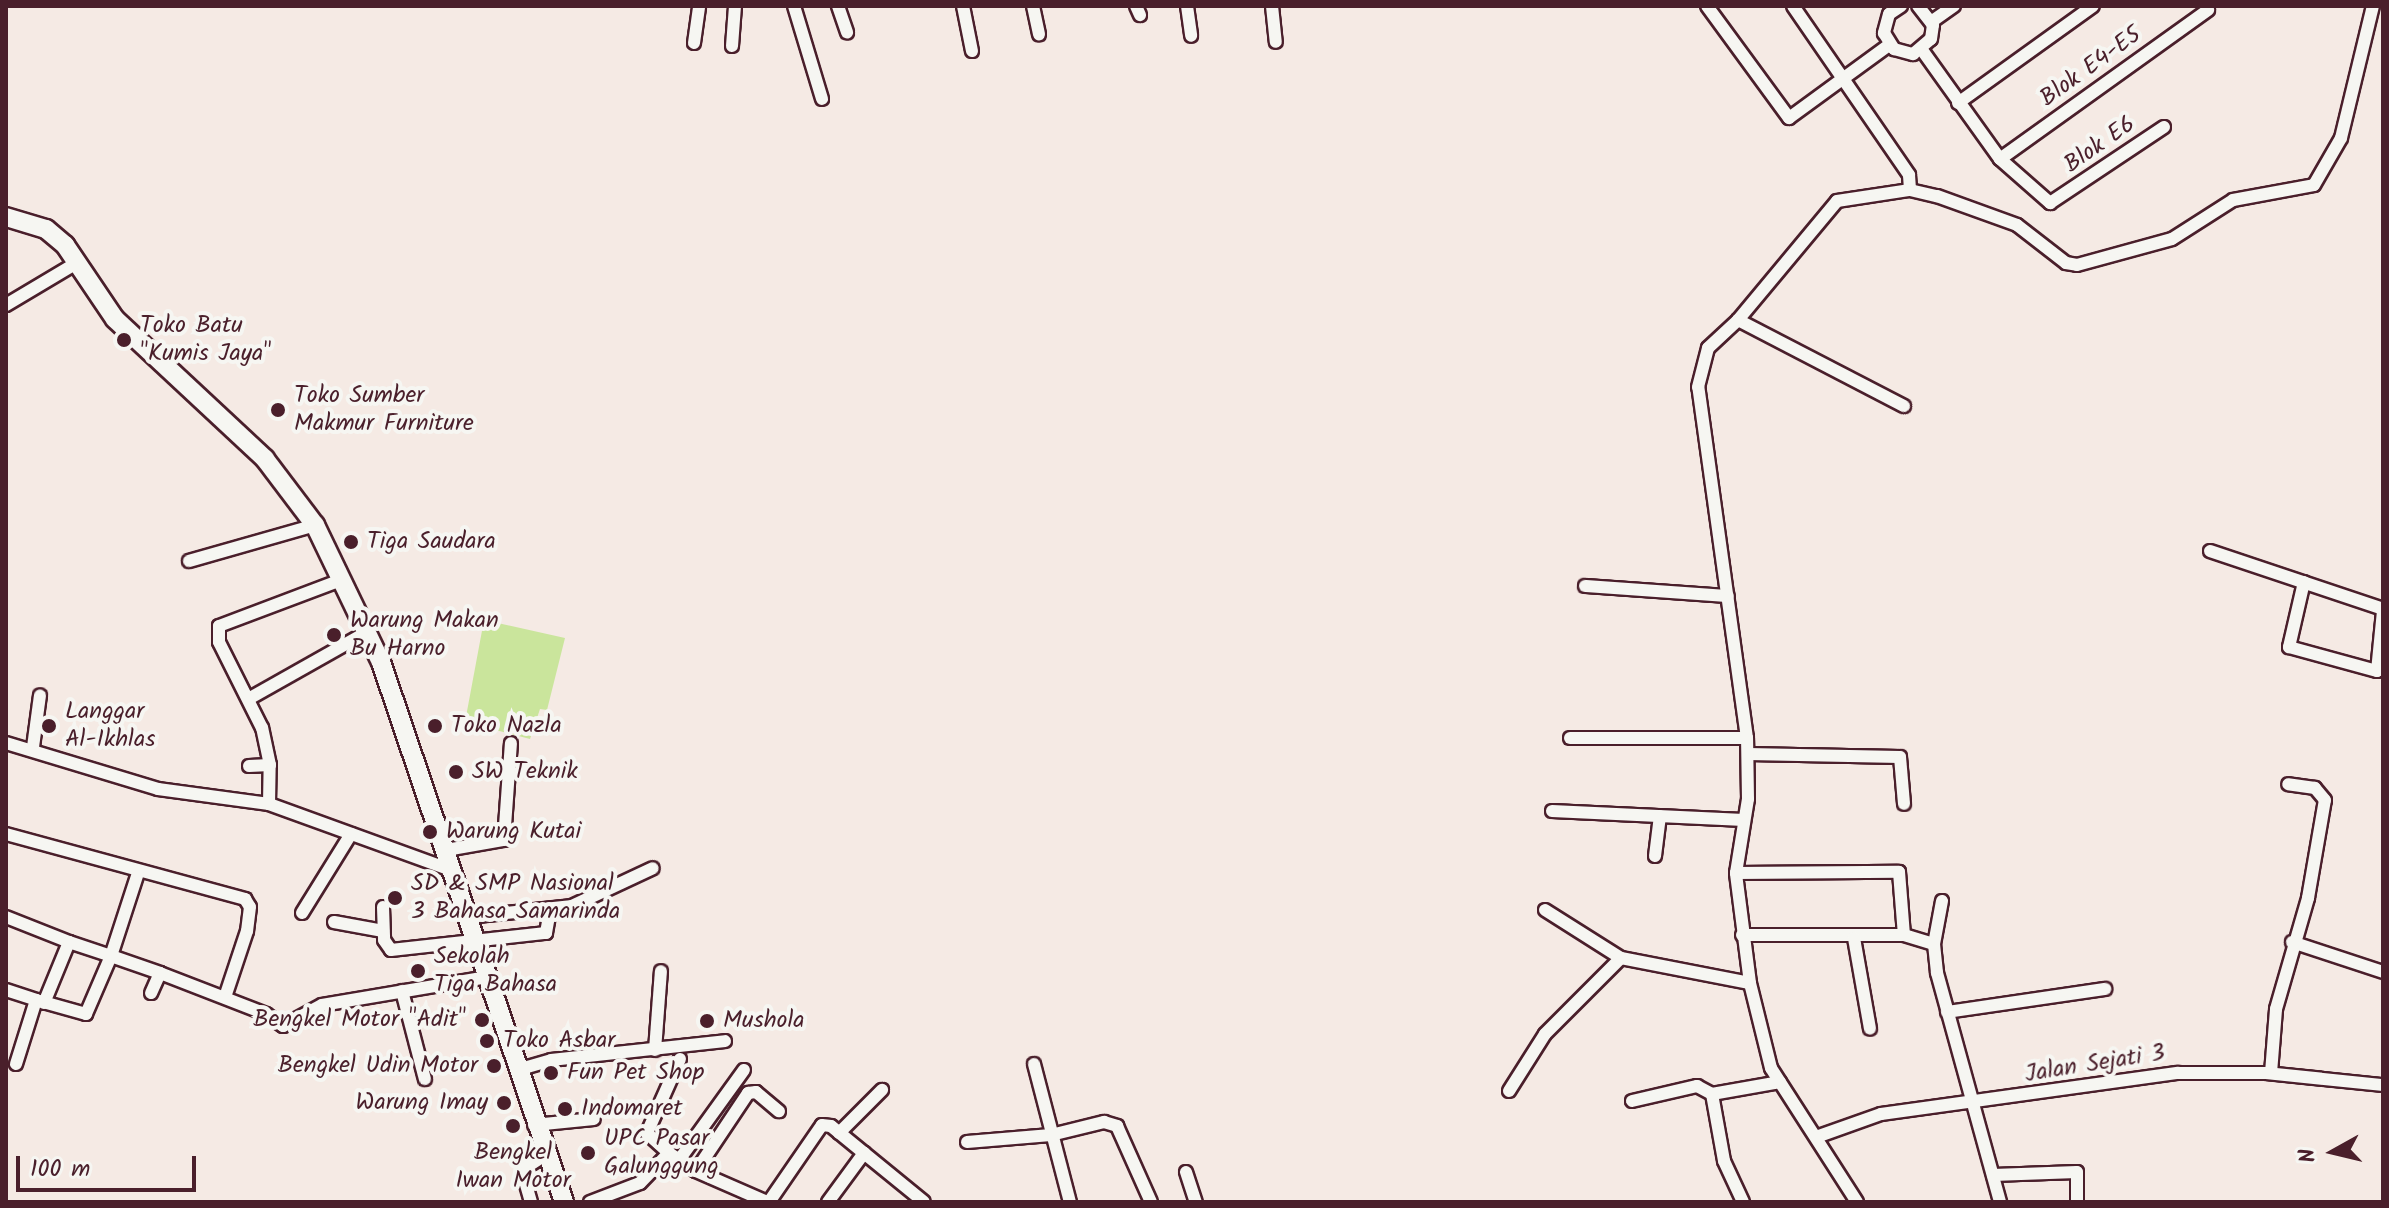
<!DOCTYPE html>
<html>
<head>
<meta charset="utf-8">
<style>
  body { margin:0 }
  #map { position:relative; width:2389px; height:1208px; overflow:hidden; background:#f5eae4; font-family:Kalam,sans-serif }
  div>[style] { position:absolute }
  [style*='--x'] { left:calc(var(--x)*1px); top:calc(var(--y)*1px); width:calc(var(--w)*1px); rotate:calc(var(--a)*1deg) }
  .green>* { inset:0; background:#cae59c }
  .roads { filter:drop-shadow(2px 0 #4a1f2b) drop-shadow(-2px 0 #4a1f2b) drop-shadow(0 2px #4a1f2b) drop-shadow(0 -2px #4a1f2b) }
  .minor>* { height:12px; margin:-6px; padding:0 6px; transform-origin:6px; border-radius:6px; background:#f6f6f2 }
  .secondary>* { height:18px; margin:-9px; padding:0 9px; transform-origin:9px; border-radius:9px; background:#f6f6f2 }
  .dots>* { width:22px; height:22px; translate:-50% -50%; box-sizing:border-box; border:4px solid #f6f6f2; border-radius:50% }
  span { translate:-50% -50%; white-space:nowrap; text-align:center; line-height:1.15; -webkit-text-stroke:8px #f6f6f2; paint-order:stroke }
  .street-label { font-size:24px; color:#4a1f2b }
  .poi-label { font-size:24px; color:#4a1f2b }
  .left { translate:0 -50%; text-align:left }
  .right { translate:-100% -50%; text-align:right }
  .frame { position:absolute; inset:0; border:8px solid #4a1f2b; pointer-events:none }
  .north { position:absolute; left:2293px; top:1112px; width:80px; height:80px; -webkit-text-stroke:6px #f6f6f2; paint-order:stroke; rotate:262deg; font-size:22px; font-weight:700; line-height:32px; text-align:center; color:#4a1f2b }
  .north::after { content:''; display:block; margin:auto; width:28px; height:36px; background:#4a1f2b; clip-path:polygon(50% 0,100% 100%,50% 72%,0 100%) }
  .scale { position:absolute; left:16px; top:1156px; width:180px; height:36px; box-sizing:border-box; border:4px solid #4a1f2b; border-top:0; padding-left:10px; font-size:24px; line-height:28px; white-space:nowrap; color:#4a1f2b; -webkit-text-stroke:6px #f6f6f2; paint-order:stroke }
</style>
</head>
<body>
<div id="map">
  <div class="green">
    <i style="clip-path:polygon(484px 620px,565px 638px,547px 710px,540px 709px,530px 739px,465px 722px)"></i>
  </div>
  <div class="roads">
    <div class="minor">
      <i style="--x:794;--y:6;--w:97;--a:73.2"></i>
      <i style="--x:838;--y:6;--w:28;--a:71"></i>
      <i style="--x:963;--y:6;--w:46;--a:78.7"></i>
      <i style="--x:1033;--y:6;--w:29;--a:78"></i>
      <i style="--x:1136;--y:6;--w:10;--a:66"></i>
      <i style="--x:1187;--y:6;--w:30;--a:82"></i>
      <i style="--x:1272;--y:6;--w:36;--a:84"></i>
      <i style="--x:1707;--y:6;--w:139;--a:53.8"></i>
      <i style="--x:1789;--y:118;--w:124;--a:-36.1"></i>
      <i style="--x:1793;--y:6;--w:205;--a:55.5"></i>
      <i style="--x:1909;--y:175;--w:15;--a:86"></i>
      <i style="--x:1901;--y:6;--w:14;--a:146"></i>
      <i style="--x:1889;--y:14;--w:20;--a:105"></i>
      <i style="--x:1884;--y:33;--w:19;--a:58"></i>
      <i style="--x:1894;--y:49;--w:20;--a:15"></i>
      <i style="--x:1913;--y:54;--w:23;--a:-40"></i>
      <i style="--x:1931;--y:39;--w:14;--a:-82"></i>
      <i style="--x:1933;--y:25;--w:24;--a:-128"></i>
      <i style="--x:1931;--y:22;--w:28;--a:-35"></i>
      <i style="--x:694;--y:43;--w:37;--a:-82"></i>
      <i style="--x:732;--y:46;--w:40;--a:-85.7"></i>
      <i style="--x:1922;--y:50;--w:134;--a:54.4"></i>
      <i style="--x:2000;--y:159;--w:67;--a:41.3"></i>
      <i style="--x:2050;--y:203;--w:137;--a:-33.7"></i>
      <i style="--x:1958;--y:103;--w:166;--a:-35.7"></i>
      <i style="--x:2000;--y:159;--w:256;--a:-35.6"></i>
      <i style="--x:6;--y:305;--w:84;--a:-30.8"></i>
      <i style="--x:1738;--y:320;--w:187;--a:27.4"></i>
      <i style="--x:2210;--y:551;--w:182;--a:18.5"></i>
      <i style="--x:189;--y:561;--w:131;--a:-15.9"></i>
      <i style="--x:2304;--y:582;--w:67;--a:103"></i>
      <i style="--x:2289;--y:647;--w:91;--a:15.3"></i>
      <i style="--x:2377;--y:671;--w:60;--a:-84.3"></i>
      <i style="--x:1585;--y:586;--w:143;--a:4"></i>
      <i style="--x:250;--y:698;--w:134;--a:-29.4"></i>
      <i style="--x:1570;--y:738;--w:177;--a:0"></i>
      <i style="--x:6;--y:743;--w:159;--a:16.8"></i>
      <i style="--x:158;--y:789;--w:112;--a:7.7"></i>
      <i style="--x:269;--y:804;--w:194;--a:19.9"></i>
      <i style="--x:33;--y:747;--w:52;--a:-82.3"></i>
      <i style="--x:1748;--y:754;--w:152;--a:1.1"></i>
      <i style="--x:1900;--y:757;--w:47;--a:85.1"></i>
      <i style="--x:249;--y:766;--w:21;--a:-3"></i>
      <i style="--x:269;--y:804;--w:39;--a:-89"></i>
      <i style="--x:270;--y:765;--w:38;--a:-102"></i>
      <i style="--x:262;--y:728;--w:96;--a:-116.6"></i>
      <i style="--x:219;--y:642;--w:16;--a:-90"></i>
      <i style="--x:219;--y:626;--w:130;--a:-20.7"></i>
      <i style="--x:1552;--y:811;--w:192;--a:2.7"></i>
      <i style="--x:6;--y:834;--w:248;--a:15.2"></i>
      <i style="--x:245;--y:899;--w:9;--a:58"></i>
      <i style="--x:250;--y:907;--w:24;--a:97"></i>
      <i style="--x:247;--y:931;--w:70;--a:108.4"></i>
      <i style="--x:446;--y:850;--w:59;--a:-9.8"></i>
      <i style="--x:504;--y:840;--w:97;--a:-85.9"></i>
      <i style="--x:1655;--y:856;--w:40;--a:-82.9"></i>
      <i style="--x:1736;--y:873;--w:163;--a:-0.4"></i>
      <i style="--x:1899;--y:872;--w:63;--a:85.5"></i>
      <i style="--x:1942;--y:901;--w:44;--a:100.5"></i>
      <i style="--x:1934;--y:944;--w:29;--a:84"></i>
      <i style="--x:1937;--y:973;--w:238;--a:74.6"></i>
      <i style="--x:383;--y:907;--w:33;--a:88"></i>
      <i style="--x:384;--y:940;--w:12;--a:55"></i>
      <i style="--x:391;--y:950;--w:156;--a:-6.3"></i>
      <i style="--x:546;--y:933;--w:23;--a:-80"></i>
      <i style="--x:1545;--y:910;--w:90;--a:32.3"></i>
      <i style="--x:1621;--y:958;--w:131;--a:11"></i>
      <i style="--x:302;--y:913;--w:93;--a:-58.2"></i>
      <i style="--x:6;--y:917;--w:68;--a:21.6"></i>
      <i style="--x:468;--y:917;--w:105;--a:-6"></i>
      <i style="--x:572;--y:906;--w:89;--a:-25.1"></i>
      <i style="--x:334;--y:922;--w:50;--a:10.4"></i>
      <i style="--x:1742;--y:935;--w:162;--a:0"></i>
      <i style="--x:1904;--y:935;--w:31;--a:17"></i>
      <i style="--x:1854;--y:938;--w:92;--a:80"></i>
      <i style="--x:2292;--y:942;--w:96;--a:18.2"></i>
      <i style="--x:160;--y:973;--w:114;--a:21.1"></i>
      <i style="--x:266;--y:1014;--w:21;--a:35"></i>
      <i style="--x:283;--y:1026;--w:44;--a:-28.3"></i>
      <i style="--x:322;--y:1005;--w:168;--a:-9.6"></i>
      <i style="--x:6;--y:990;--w:32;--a:18"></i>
      <i style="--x:402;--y:991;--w:91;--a:75.4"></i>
      <i style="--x:44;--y:1003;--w:66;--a:-67.7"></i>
      <i style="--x:69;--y:942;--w:44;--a:18.4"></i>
      <i style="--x:111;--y:956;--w:87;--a:-72"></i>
      <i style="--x:1947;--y:1012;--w:160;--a:-8.3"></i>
      <i style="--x:655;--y:1050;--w:79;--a:-85.7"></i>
      <i style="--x:16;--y:1064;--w:67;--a:-72.6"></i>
      <i style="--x:36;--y:1000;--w:52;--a:15.6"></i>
      <i style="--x:86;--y:1014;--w:63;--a:-66.7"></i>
      <i style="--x:111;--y:956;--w:52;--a:19.1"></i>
      <i style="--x:160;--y:973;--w:22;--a:114"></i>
      <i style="--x:1034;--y:1064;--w:143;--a:75.4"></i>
      <i style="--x:517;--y:1070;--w:35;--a:-16"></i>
      <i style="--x:551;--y:1060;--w:175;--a:-6.2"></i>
      <i style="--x:2271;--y:1073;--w:64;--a:-85.5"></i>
      <i style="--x:2276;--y:1009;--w:116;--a:-73.9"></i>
      <i style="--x:2308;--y:898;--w:99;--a:-80.2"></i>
      <i style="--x:2325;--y:800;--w:16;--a:-130"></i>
      <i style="--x:2315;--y:788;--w:27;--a:-172"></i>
      <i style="--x:1509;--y:1091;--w:67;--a:-57.7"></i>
      <i style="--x:1545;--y:1034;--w:107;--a:-45"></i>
      <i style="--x:1712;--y:1094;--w:68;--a:79.8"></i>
      <i style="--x:1724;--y:1161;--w:45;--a:65.1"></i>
      <i style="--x:1632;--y:1101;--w:67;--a:-13"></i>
      <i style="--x:1697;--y:1086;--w:17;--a:28"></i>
      <i style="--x:1712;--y:1094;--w:69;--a:-10"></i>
      <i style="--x:534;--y:1125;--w:60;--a:-5.7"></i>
      <i style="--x:839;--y:1133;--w:61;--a:-45"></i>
      <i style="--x:1819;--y:1136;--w:66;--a:-19.5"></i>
      <i style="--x:1881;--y:1114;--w:300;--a:-7.9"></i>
      <i style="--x:2178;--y:1073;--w:88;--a:0"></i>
      <i style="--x:2266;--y:1073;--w:118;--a:5.9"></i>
      <i style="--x:967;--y:1142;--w:84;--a:-4.8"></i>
      <i style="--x:1051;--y:1135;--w:55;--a:-13.8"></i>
      <i style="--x:1104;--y:1122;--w:14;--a:17"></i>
      <i style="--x:1117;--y:1126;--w:83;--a:65.9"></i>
      <i style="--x:669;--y:1153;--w:30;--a:-138"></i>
      <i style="--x:647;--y:1133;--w:81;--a:-66"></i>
      <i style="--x:679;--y:1160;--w:111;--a:-54.2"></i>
      <i style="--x:696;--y:1171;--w:94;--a:-56.3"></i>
      <i style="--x:748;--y:1093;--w:8;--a:-7"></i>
      <i style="--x:756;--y:1092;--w:30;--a:40"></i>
      <i style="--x:1186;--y:1172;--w:32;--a:72"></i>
      <i style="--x:1993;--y:1175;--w:84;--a:-2"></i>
      <i style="--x:2077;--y:1172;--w:30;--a:90"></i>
      <i style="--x:531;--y:1202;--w:33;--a:-106"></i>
      <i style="--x:522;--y:1170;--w:30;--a:-33"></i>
      <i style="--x:590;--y:1202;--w:53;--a:-20.8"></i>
      <i style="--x:640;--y:1183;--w:42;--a:-46"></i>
      <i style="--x:669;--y:1153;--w:32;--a:34"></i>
      <i style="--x:696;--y:1171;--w:77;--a:23.6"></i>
      <i style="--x:769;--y:1202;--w:93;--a:-55.5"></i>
      <i style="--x:822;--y:1125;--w:9;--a:6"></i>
      <i style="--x:831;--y:1126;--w:43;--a:39.3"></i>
      <i style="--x:828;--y:1202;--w:61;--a:-53.7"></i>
      <i style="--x:864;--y:1153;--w:77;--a:39.2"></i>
      <i style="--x:1857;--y:1202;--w:159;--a:-122.7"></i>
      <i style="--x:1771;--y:1068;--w:88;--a:-103.9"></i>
      <i style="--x:1750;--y:983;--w:111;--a:-97.3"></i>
      <i style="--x:1736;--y:873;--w:75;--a:-80.8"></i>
      <i style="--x:1748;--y:799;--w:61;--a:-90.9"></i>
      <i style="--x:1747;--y:738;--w:354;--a:-97.9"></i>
      <i style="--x:1698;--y:387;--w:40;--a:-75.6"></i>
      <i style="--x:1708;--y:348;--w:41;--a:-43"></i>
      <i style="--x:1738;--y:320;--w:155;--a:-50.2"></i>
      <i style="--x:1837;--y:201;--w:74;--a:-8.6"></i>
      <i style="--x:1910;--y:190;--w:28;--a:13"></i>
      <i style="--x:1937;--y:196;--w:85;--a:19.9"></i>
      <i style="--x:2017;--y:225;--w:62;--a:37.8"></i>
      <i style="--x:2066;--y:263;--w:11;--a:10"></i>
      <i style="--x:2077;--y:265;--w:98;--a:-15.3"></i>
      <i style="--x:2172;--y:239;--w:72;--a:-32.6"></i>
      <i style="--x:2233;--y:200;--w:82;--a:-10.5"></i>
      <i style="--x:2314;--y:185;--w:54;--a:-60.1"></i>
      <i style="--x:2341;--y:138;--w:136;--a:-76.4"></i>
    </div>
    <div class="secondary">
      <i style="--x:6;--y:217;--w:42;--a:16.7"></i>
      <i style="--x:46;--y:229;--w:25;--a:40"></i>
      <i style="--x:65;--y:245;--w:89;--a:56"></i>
      <i style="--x:115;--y:319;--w:205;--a:43"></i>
      <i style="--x:265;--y:459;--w:83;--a:52.9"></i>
      <i style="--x:315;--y:525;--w:152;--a:64.3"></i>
      <i style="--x:381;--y:662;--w:570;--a:71.28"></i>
    </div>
  </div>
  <div class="dots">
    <i style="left:124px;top:340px;background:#4a1f2b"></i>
    <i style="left:278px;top:410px;background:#4a1f2b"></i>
    <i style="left:351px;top:542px;background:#4a1f2b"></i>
    <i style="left:334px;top:635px;background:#4a1f2b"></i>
    <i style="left:49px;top:726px;background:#4a1f2b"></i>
    <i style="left:435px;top:726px;background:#4a1f2b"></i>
    <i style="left:456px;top:772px;background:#4a1f2b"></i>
    <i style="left:430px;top:832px;background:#4a1f2b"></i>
    <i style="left:395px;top:898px;background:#4a1f2b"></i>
    <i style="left:418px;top:971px;background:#4a1f2b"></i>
    <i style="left:482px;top:1020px;background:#4a1f2b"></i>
    <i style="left:707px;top:1021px;background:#4a1f2b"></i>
    <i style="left:487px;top:1041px;background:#4a1f2b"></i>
    <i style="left:494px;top:1066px;background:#4a1f2b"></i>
    <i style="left:551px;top:1073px;background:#4a1f2b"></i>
    <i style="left:504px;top:1103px;background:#4a1f2b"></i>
    <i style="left:565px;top:1109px;background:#4a1f2b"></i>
    <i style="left:513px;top:1126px;background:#4a1f2b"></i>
    <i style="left:588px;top:1153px;background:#4a1f2b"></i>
  </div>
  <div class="street-label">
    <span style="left:2091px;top:67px;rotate:-36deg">Blok E4-E5</span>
    <span style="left:2100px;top:145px;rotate:-35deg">Blok E6</span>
    <span style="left:2095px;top:1064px;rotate:-9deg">Jalan Sejati 3</span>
  </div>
  <div class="poi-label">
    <span class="left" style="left:140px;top:340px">Toko Batu<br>"Kumis Jaya"</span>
    <span class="left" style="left:294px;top:410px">Toko Sumber<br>Makmur Furniture</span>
    <span class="left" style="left:367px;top:542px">Tiga Saudara</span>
    <span class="left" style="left:350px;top:635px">Warung Makan<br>Bu Harno</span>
    <span class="left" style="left:65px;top:726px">Langgar<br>Al-Ikhlas</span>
    <span class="left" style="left:451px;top:726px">Toko Nazla</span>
    <span class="left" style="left:472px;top:772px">SW Teknik</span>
    <span class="left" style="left:446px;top:832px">Warung Kutai</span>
    <span class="left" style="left:411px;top:898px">SD &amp; SMP Nasional<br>3 Bahasa Samarinda</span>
    <span class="left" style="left:434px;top:971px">Sekolah<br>Tiga Bahasa</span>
    <span class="right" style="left:466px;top:1020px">Bengkel Motor "Adit"</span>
    <span class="left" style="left:723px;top:1021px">Mushola</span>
    <span class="left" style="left:503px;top:1041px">Toko Asbar</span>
    <span class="right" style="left:478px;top:1066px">Bengkel Udin Motor</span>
    <span class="left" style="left:567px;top:1073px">Fun Pet Shop</span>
    <span class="right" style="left:488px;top:1103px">Warung Imay</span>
    <span class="left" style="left:581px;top:1109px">Indomaret</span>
    <span class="left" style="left:604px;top:1153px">UPC Pasar<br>Galunggung</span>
    <span style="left:513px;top:1167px">Bengkel<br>Iwan Motor</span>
  </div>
  <div class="frame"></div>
  <div class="north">N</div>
  <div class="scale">100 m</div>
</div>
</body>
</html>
